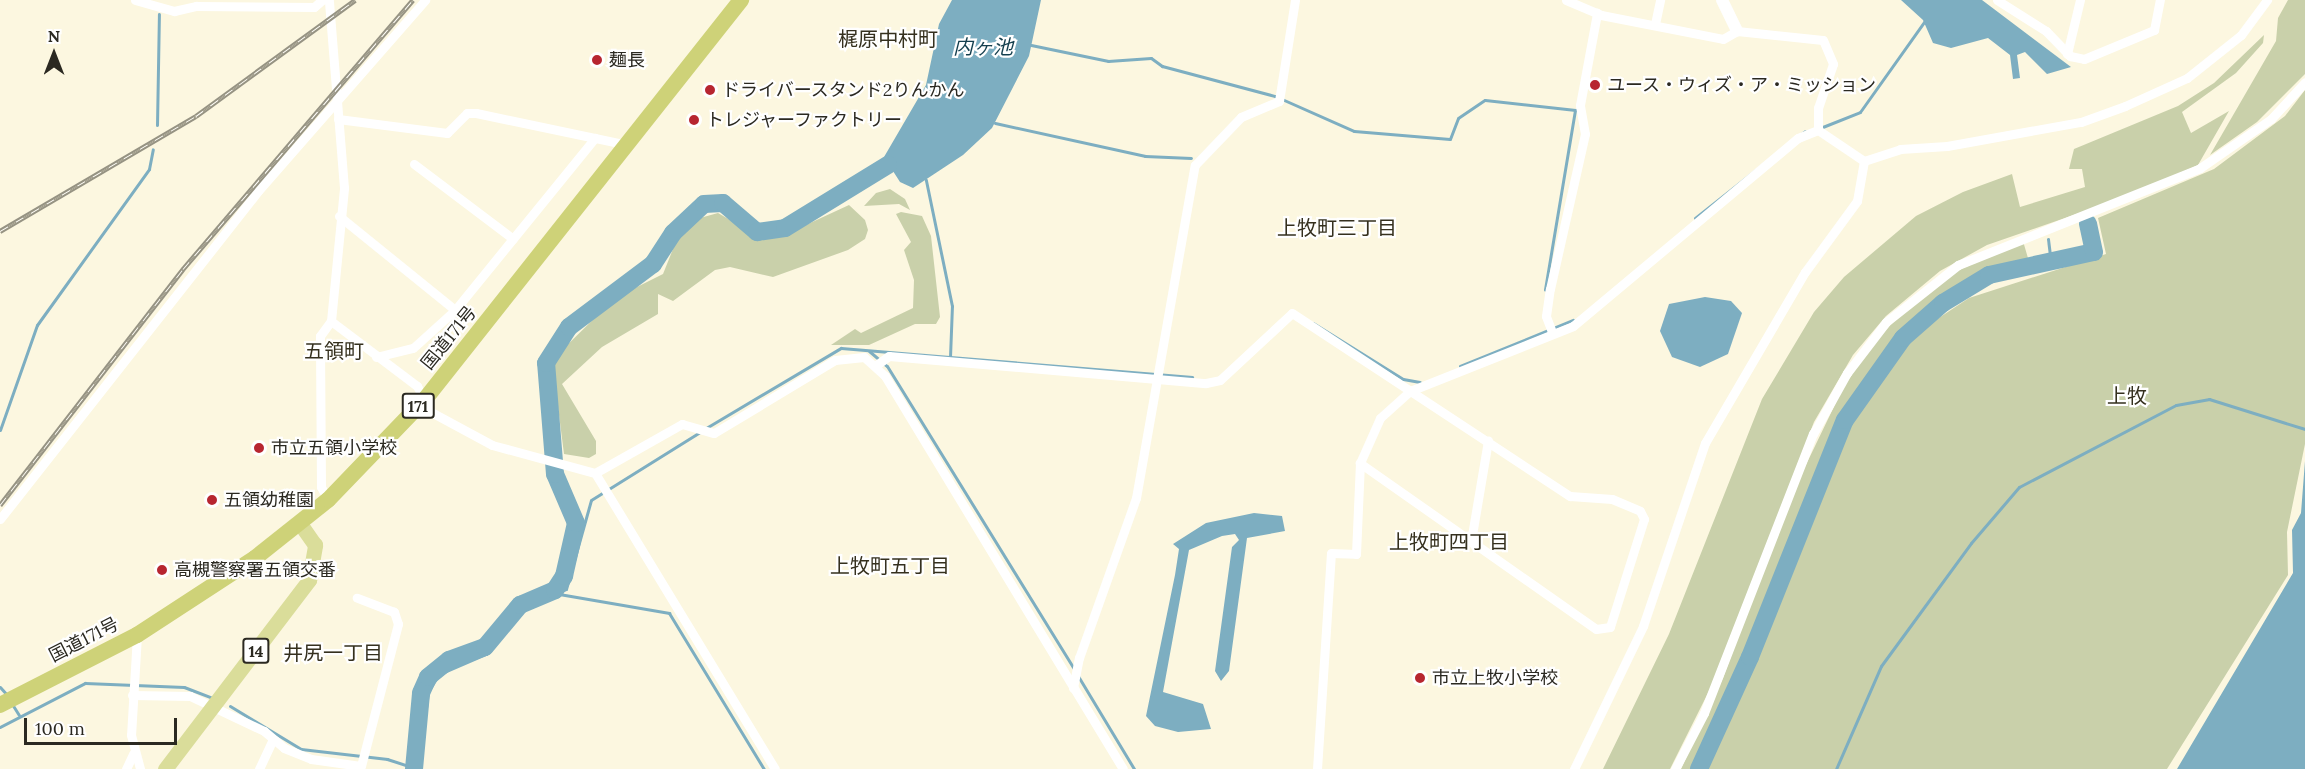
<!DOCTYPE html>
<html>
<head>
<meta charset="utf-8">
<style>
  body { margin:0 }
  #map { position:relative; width:2305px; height:769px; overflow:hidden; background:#fcf7e0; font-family:Lora,"Noto Sans JP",serif }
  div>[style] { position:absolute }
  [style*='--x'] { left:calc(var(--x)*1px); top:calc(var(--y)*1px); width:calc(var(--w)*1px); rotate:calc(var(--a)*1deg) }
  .green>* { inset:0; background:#c9d0aa }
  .water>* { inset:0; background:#7daec1 }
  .stream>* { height:3px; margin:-1.5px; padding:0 1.5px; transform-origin:1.5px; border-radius:1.5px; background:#7daec1 }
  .river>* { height:18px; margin:-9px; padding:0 9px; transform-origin:9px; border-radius:9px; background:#7daec1 }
  .minor>* { height:9px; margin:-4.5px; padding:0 4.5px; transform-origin:4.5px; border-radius:4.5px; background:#fff }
  .tertiary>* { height:12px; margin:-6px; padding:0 6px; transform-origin:6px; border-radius:6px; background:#fff }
  .primary>* { height:15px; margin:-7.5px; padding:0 7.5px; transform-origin:7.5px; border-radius:7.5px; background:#dadd9a }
  .trunk>* { height:16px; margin:-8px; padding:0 8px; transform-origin:8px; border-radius:8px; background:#ced278 }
  .rail>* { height:5px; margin-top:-2.5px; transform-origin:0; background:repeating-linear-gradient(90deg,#fff 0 9px,#969383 0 18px); box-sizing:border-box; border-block:2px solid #969383 }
  .dots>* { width:16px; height:16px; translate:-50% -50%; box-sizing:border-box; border:3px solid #fff; border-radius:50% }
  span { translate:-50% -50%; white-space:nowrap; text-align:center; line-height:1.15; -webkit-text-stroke:4.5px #fff; paint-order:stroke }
  .shield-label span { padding:2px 4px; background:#fff; border:2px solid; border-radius:4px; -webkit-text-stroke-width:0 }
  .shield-label { font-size:16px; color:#2b2921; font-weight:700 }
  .poi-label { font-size:18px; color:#2b2921 }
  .left { translate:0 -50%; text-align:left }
  .street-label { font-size:18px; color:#2b2921 }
  .neighbourhood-label { font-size:20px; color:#35301e }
  .water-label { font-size:20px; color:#143f4e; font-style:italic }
  .north { position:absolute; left:24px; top:24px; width:60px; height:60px; -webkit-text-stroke:4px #fff; paint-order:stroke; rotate:0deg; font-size:16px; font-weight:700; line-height:24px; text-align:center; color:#2b2921 }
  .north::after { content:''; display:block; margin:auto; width:21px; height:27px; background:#2b2921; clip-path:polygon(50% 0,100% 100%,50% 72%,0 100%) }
  .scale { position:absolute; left:24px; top:718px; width:153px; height:27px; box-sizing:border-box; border:3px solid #2b2921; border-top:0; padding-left:8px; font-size:18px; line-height:21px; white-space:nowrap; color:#2b2921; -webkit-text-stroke:4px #fff; paint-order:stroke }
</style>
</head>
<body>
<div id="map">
  <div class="green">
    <i style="clip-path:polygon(2288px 0,2305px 0,2305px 74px,2257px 122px,2210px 155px,2276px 41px,2278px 18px)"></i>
    <i style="clip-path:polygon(2264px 35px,2263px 43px,2236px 73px,2182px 112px,2191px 133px,2229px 111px,2198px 165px,2131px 195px,1987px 245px,1940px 271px,1886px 316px,1853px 355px,1814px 422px,1710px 689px,1670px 769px,1603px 769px,1669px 634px,1762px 399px,1814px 312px,1844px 277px,1916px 216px,1963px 192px,2012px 174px,2020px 207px,2085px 187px,2082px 169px,2069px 169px,2074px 149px,2178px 106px,2214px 83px)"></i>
    <i style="clip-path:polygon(2305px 90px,2305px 444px,2287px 532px,2288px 575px,2167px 769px,1706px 769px,1852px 422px,1910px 337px,1969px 298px,2106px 254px,2098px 218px,2214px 169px,2285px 116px)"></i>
    <i style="clip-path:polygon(890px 189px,905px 199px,910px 210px,899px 204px,864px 206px,876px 193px)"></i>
    <i style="clip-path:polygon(849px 205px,865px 220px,868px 230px,865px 239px,848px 250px,773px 277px,730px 267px,715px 270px,673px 301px,658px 294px,658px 314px,602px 347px,562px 384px,596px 441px,596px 454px,589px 458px,564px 454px,552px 360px,615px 298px,663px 274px,677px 239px,700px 218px,718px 213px,761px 238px,782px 236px)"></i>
    <i style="clip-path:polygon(901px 212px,922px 216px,931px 236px,940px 317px,936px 324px,915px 324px,869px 345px,831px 345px,855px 329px,861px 333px,913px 308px,914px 280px,904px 250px,911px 242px,896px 214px)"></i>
    <i style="clip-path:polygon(2023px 241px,2030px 265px,1991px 270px,1922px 315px,1886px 349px,1852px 396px,1825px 450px,1715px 731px,1696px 769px,1681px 769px,1723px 678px,1788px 502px,1843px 388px,1872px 344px,1912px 303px,1946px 276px)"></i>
  </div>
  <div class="water">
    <i style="clip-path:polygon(952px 0,1041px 0,1029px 56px,992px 128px,963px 155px,913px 188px,900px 182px,884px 157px,926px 85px,939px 24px)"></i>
    <i style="clip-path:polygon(1901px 0,1982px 0,2071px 67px,2047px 74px,2025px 52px,2017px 55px,2020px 78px,2013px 79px,2010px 55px,1988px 38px,1951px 48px,1933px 43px,1923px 20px)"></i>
    <i style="clip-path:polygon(1705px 297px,1731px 301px,1742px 313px,1728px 354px,1700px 367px,1672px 357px,1660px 331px,1669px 304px)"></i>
    <i style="clip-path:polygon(2305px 461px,2305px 769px,2177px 769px,2293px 573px,2292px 530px,2301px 513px)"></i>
    <i style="clip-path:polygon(1254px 513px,1282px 516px,1285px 531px,1247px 538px,1229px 671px,1221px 681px,1215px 671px,1232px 547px,1239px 540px,1235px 534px,1222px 536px,1189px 550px,1163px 692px,1203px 704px,1211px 729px,1178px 732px,1155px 726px,1146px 716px,1175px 575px,1179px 549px,1173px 544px,1206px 523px)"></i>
  </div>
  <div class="stream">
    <i style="--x:1031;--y:45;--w:79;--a:11.7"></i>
    <i style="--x:1108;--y:61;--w:43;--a:-4"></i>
    <i style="--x:1151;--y:58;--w:14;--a:36"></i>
    <i style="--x:1162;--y:66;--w:117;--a:14.9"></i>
    <i style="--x:1275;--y:96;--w:86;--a:23.9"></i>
    <i style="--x:1354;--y:131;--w:96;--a:4.8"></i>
    <i style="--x:1450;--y:139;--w:22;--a:-69"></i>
    <i style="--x:1458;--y:118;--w:32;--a:-34"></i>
    <i style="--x:1485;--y:100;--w:91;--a:6.3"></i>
    <i style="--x:1575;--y:110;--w:182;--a:99.5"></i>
    <i style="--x:995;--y:123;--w:154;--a:12.4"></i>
    <i style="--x:1145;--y:156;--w:46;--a:2.5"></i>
    <i style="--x:157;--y:125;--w:111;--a:-89"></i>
    <i style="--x:1820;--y:128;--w:43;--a:-21.8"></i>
    <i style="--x:1860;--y:112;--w:114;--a:-54.6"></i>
    <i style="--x:1695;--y:218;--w:140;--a:-38.3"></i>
    <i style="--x:2048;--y:239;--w:25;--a:83"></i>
    <i style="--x:1313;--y:323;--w:106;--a:31.9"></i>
    <i style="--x:1403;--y:379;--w:17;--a:10"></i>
    <i style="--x:869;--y:351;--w:23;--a:40"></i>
    <i style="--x:887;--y:366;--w:357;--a:58.3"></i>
    <i style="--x:950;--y:357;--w:243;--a:4.7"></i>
    <i style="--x:1460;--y:366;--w:122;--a:-22.2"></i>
    <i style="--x:706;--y:428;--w:157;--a:-30.7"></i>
    <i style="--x:841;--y:348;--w:109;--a:4.7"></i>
    <i style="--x:950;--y:357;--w:51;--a:-87.8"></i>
    <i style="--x:952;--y:306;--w:129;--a:-101.7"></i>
    <i style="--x:0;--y:430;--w:111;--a:-70.6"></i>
    <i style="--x:37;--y:325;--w:192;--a:-54.3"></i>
    <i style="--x:149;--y:169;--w:20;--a:-79"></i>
    <i style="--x:559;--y:594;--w:112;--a:9.8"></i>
    <i style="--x:669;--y:613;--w:183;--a:58.7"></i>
    <i style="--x:1078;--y:676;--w:109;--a:58.9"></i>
    <i style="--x:0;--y:687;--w:12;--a:48"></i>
    <i style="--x:12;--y:704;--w:13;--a:58"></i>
    <i style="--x:230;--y:706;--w:83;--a:31.2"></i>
    <i style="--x:301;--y:749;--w:87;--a:6.6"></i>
    <i style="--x:387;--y:759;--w:28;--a:18"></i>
    <i style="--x:0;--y:727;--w:96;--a:-27.4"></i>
    <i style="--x:85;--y:683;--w:99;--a:2.3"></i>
    <i style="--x:184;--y:687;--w:31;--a:21"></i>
    <i style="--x:420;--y:756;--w:64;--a:-82.9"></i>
    <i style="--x:428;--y:692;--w:21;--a:-59"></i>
    <i style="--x:439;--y:674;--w:51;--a:-23.1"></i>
    <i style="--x:486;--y:654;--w:58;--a:-49.2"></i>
    <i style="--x:524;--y:610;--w:47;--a:-26.6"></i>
    <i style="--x:566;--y:589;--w:92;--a:-74.3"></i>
    <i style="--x:591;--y:500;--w:128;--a:-32"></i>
    <i style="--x:1836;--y:769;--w:112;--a:-66.4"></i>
    <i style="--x:1881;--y:666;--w:152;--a:-53.8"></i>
    <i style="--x:1971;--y:543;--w:74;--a:-49.4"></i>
    <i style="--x:2019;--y:487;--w:177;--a:-27.6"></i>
    <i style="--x:2176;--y:405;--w:34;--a:-10"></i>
    <i style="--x:2209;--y:399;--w:101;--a:17.4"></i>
  </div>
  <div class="river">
    <i style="--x:414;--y:769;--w:76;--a:-84.7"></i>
    <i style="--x:421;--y:693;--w:17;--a:-66"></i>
    <i style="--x:428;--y:677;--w:27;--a:-39"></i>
    <i style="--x:449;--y:660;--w:38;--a:-20"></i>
    <i style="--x:485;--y:647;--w:55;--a:-50.2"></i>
    <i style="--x:520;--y:605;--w:38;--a:-23"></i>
    <i style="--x:555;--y:590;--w:17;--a:-57"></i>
    <i style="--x:564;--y:576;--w:54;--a:-77.2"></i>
    <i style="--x:576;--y:523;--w:53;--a:-113.2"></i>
    <i style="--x:555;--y:474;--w:111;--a:-94.6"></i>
    <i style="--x:546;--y:363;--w:43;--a:-57.4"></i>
    <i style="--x:569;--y:327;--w:105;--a:-36.9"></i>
    <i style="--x:653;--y:264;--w:37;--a:-57"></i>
    <i style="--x:673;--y:233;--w:42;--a:-43.1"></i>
    <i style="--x:704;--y:204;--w:19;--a:-3"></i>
    <i style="--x:723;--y:203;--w:45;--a:40.5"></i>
    <i style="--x:757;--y:232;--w:28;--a:-8"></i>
    <i style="--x:785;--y:228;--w:121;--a:-31.5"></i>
    <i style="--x:1699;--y:769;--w:123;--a:-65.5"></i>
    <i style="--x:1750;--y:657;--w:255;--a:-68.2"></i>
    <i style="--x:1845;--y:420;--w:100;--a:-54.7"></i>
    <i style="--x:1903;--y:338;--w:53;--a:-41.2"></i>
    <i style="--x:1943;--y:303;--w:54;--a:-31.3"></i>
    <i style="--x:1989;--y:275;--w:107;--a:-12.4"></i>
    <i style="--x:2094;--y:252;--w:29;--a:-102"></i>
  </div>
  <div class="minor">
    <i style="--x:135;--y:0;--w:41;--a:15.8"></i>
    <i style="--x:174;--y:11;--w:23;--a:-13"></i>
    <i style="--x:196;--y:6;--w:118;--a:0.5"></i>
    <i style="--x:314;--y:7;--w:11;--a:-41"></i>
    <i style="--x:1566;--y:0;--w:38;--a:23"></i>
    <i style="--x:1601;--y:15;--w:124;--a:11.1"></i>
    <i style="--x:1723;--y:39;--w:16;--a:-30"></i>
    <i style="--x:1737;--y:31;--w:86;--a:6"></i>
    <i style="--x:1823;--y:40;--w:26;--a:67"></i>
    <i style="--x:1833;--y:64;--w:46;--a:108.8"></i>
    <i style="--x:1818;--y:108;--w:22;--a:90"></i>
    <i style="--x:1997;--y:0;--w:58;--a:32.3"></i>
    <i style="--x:2046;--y:31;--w:35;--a:46"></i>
    <i style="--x:2070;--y:56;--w:14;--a:12"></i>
    <i style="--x:2084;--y:59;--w:76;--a:-22.5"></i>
    <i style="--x:2154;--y:30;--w:31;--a:-79"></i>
    <i style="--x:1655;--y:24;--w:25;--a:-78"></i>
    <i style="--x:2067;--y:54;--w:56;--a:-76.5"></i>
    <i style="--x:338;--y:119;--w:110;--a:7.3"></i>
    <i style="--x:447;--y:133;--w:28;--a:-45"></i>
    <i style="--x:467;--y:113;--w:9;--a:0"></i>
    <i style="--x:476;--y:113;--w:155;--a:11.9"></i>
    <i style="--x:1818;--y:130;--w:55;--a:34"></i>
    <i style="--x:1864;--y:161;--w:38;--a:-18"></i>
    <i style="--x:1900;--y:149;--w:47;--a:-3.7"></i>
    <i style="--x:1947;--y:146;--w:136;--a:-10.2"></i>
    <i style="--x:2081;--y:122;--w:47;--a:-20"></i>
    <i style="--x:2125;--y:106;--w:68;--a:-24.3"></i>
    <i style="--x:2187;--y:78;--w:69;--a:-38.5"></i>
    <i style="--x:2241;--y:35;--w:44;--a:-53.4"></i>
    <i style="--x:414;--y:164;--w:124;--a:37.1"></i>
    <i style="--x:339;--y:216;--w:149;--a:39"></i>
    <i style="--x:455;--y:310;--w:222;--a:-50.9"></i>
    <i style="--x:331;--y:321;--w:108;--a:37.1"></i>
    <i style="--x:417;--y:386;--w:30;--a:62"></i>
    <i style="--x:431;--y:412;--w:69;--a:28.4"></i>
    <i style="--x:492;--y:445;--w:107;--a:15.2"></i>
    <i style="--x:595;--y:473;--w:100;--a:-29.4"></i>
    <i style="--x:682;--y:424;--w:33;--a:16"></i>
    <i style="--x:714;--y:433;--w:141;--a:-31.1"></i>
    <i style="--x:835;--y:360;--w:29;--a:-6"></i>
    <i style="--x:864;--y:357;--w:28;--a:42"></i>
    <i style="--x:885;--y:376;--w:459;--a:58.8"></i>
    <i style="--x:1552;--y:332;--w:17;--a:-111"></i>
    <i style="--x:1546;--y:316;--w:27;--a:-82"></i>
    <i style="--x:1550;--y:289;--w:159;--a:-77.3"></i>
    <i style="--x:1585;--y:134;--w:29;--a:-100"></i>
    <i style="--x:1580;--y:105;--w:94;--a:-79.5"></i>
    <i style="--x:376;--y:357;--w:38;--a:-14"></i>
    <i style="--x:413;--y:348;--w:57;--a:-42.1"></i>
    <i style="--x:875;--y:366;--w:17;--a:-36"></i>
    <i style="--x:889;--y:356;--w:318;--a:4.9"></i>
    <i style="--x:1206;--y:383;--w:14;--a:-12"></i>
    <i style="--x:1220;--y:380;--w:98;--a:-42.9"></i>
    <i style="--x:1292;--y:313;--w:333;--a:33.4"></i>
    <i style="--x:1570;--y:496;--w:42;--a:4.1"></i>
    <i style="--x:1612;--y:499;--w:30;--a:23"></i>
    <i style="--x:1640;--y:511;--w:9;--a:63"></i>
    <i style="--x:1644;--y:519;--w:113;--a:107.5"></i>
    <i style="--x:1610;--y:627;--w:14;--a:172"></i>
    <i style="--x:1596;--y:629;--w:289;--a:-144.9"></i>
    <i style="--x:595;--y:473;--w:346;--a:58.7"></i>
    <i style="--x:328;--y:500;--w:15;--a:-118"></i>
    <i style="--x:321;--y:487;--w:151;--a:-90.4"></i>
    <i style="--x:320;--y:336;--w:19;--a:-54"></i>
    <i style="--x:331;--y:321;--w:134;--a:-84.4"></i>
    <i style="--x:344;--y:188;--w:189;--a:-94.6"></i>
    <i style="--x:0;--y:519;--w:417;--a:-51.8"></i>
    <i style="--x:258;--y:191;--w:254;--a:-48.8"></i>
    <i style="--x:1471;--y:541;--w:102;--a:-80.4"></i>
    <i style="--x:137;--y:635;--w:100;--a:93.4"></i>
    <i style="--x:131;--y:735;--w:35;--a:75"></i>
    <i style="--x:1073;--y:688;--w:31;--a:-79"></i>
    <i style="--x:1079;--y:658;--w:170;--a:-70.4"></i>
    <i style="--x:1136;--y:498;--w:338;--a:-80"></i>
    <i style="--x:1195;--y:165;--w:66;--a:-46.2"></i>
    <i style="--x:1241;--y:117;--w:41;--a:-22.8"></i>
    <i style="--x:1279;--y:101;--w:102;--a:-81"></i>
    <i style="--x:132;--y:695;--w:58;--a:1"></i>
    <i style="--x:190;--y:696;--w:82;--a:25.3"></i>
    <i style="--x:264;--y:731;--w:26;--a:40"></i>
    <i style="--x:284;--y:748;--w:29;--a:22"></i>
    <i style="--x:311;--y:759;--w:50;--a:8"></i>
    <i style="--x:361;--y:766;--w:147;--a:-75.4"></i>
    <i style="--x:398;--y:624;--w:13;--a:-108"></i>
    <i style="--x:394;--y:612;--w:40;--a:-159"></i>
    <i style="--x:126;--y:769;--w:17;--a:-65"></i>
    <i style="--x:259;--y:769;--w:33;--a:-65"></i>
    <i style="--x:1317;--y:769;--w:216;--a:-86.3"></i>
    <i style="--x:1331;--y:553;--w:25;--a:2"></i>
    <i style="--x:1356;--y:554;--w:91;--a:-87.5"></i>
    <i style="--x:1360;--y:463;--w:49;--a:-66"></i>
    <i style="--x:1380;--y:418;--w:40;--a:-42"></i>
    <i style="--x:1410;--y:391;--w:175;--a:-21.7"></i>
    <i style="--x:1573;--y:326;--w:293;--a:-39.9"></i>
    <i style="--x:1798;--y:138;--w:22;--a:-22"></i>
    <i style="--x:1574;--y:769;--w:159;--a:-64.2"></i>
    <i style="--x:1643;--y:626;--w:193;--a:-71.3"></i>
    <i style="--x:1705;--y:443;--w:198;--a:-59.7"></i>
    <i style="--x:1805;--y:272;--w:88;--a:-53.8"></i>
    <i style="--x:1857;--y:201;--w:41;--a:-80.1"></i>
    <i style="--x:1675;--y:769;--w:63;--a:-62.6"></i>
    <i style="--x:1704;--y:713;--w:300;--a:-68.7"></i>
    <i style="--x:1813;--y:434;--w:70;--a:-60.9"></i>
    <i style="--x:1847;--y:373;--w:64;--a:-52.6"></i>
    <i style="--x:1886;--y:322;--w:92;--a:-38.4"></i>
    <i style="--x:1958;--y:265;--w:261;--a:-21.8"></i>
    <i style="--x:2200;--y:168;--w:86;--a:-34.6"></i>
    <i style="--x:2271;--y:119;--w:50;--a:-47.4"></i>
  </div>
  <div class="tertiary">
    <i style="--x:1722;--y:0;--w:34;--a:64"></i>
  </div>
  <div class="primary">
    <i style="--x:165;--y:769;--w:238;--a:-52.7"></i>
    <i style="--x:309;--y:580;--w:36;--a:-80"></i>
    <i style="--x:315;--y:545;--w:24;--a:-125"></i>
  </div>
  <div class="trunk">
    <i style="--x:0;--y:705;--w:154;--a:-27.1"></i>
    <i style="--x:137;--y:635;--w:141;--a:-33.1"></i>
    <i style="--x:255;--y:558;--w:93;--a:-38.5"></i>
    <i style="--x:328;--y:500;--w:141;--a:-46.1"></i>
    <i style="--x:426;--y:398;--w:508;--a:-51.64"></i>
  </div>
  <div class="rail">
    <i style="--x:0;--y:231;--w:227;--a:-30.4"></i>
    <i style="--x:196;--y:116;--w:197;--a:-36.1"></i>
    <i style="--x:0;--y:505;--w:299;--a:-52.2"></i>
    <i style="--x:183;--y:269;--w:354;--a:-49.5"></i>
  </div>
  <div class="dots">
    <i style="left:597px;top:60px;background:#b72630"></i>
    <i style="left:1595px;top:85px;background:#b72630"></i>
    <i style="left:710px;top:90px;background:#b72630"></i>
    <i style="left:694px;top:120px;background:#b72630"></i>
    <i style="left:259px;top:448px;background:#b72630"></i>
    <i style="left:212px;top:500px;background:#b72630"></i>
    <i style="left:162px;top:570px;background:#b72630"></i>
    <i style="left:1420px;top:678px;background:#b72630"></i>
  </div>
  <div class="shield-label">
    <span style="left:418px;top:406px">171</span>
    <span style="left:256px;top:651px">14</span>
  </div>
  <div class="poi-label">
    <span class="left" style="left:609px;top:60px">麺長</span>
    <span class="left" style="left:1607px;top:85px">ユース・ウィズ・ア・ミッション</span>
    <span class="left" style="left:722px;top:90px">ドライバースタンド2りんかん</span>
    <span class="left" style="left:706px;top:120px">トレジャーファクトリー</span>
    <span class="left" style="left:271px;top:448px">市立五領小学校</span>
    <span class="left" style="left:224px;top:500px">五領幼稚園</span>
    <span class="left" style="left:174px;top:570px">高槻警察署五領交番</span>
    <span class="left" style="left:1432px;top:678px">市立上牧小学校</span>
  </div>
  <div class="street-label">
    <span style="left:449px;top:338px;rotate:-51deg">国道171号</span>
    <span style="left:84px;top:640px;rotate:-27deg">国道171号</span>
  </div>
  <div class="neighbourhood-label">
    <span style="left:888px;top:38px">梶原中村町</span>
    <span style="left:1337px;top:227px">上牧町三丁目</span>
    <span style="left:334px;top:350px">五領町</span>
    <span style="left:2127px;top:395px">上牧</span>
    <span style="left:1449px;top:541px">上牧町四丁目</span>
    <span style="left:890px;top:565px">上牧町五丁目</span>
    <span style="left:333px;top:652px">井尻一丁目</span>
  </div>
  <div class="water-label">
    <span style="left:983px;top:46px">内ヶ池</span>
  </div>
  <div class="north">N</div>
  <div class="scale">100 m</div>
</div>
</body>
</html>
